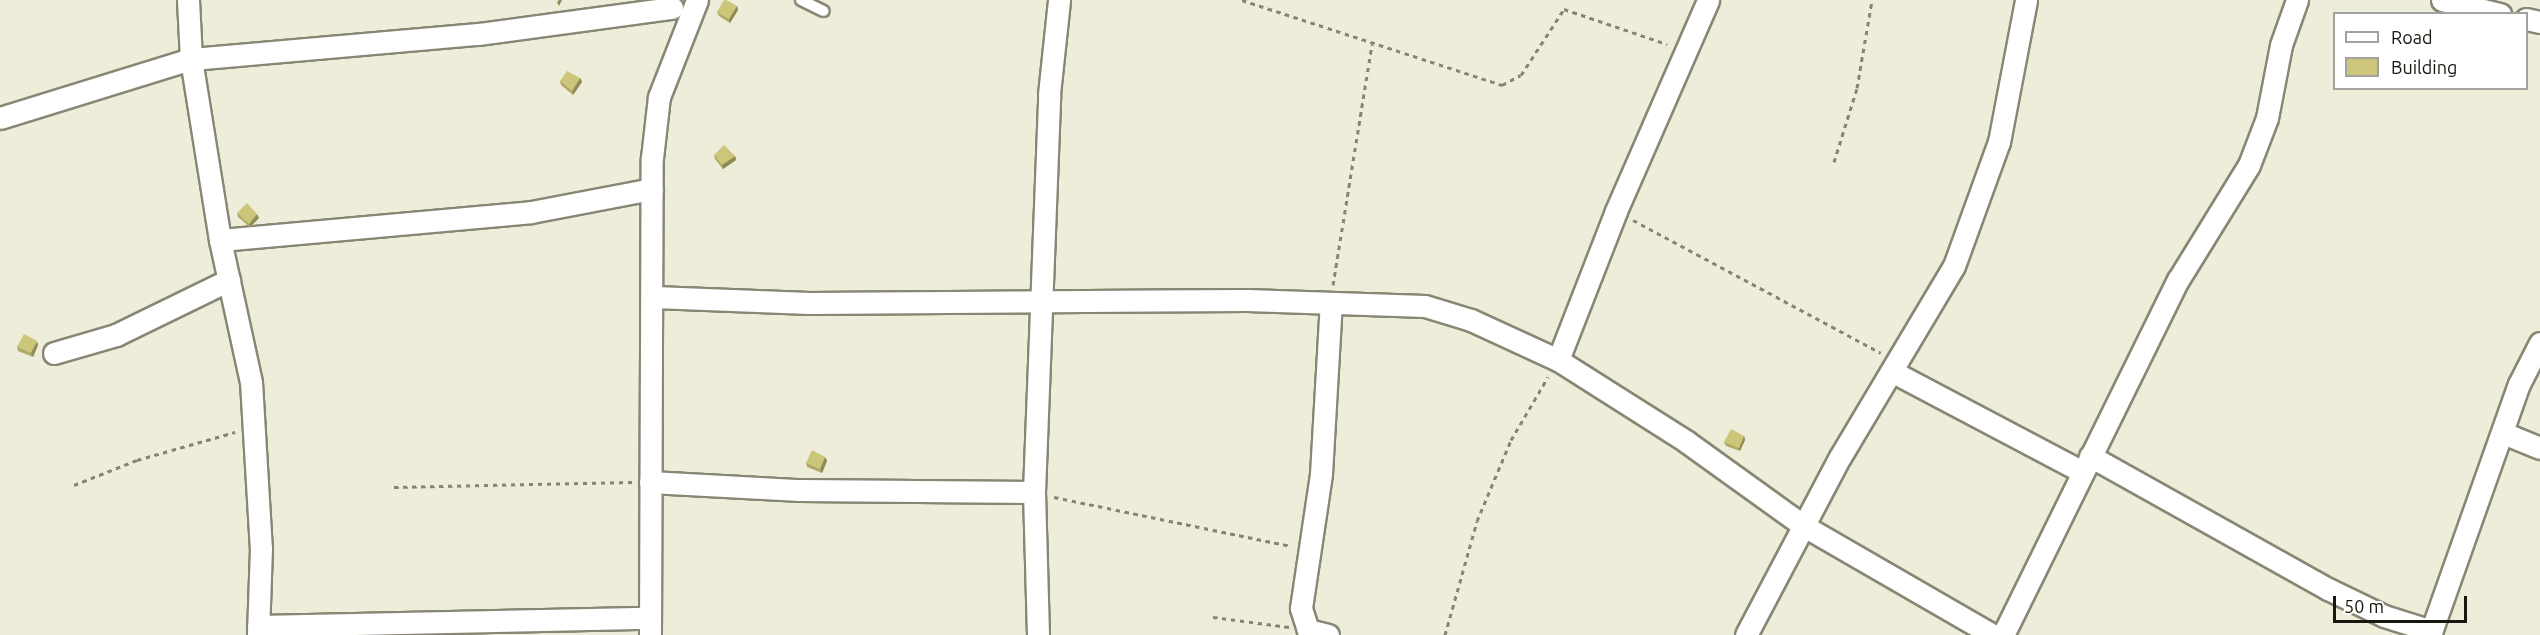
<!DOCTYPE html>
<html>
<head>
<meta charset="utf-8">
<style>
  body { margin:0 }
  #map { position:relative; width:2540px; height:635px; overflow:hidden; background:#eeedd9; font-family:Ubuntu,sans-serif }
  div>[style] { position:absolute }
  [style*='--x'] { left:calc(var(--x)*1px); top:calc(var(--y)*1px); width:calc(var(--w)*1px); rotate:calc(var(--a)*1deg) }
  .path>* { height:3px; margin-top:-1.5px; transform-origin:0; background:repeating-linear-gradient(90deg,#858477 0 4.5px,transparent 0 9px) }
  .roads { filter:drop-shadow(2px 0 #888775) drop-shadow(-2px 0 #888775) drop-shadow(0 2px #888775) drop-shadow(0 -2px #888775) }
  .service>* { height:10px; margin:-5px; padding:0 5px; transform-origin:5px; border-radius:5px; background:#fff }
  .minor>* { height:21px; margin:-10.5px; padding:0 10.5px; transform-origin:10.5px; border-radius:10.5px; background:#fff }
  .wall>* { inset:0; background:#afaa69 }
  .shaded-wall>* { inset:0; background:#8f8b55 }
  .building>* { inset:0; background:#ccc67a }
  span { translate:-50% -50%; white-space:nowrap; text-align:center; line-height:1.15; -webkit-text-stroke:4.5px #fff; paint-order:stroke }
  .legend { position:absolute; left:2333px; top:12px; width:195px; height:78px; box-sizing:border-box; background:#fff; border:2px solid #a2a29f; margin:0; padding:8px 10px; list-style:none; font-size:18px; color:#17160f }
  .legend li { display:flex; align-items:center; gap:12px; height:30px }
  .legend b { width:30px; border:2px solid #a2a29f }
  .scale { position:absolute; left:2333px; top:596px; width:134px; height:27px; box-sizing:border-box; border:3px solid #17160f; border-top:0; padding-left:8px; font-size:18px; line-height:21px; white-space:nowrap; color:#17160f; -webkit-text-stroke:4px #fff; paint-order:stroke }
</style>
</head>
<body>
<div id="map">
  <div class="path">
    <i style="--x:1242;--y:0;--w:274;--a:18.1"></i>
    <i style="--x:1502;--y:85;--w:21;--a:-28"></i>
    <i style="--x:1521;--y:75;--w:79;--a:-56.9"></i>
    <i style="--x:1564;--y:9;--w:109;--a:18.8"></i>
    <i style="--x:1834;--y:162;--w:77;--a:-72.7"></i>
    <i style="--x:1857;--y:88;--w:89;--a:-80.3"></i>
    <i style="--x:1633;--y:220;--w:281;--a:28.2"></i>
    <i style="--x:1333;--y:285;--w:244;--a:-80.8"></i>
    <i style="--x:74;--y:485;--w:68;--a:-21.6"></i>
    <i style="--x:137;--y:460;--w:102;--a:-15.9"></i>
    <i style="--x:394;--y:487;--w:239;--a:-1.2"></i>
    <i style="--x:1054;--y:497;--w:242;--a:11.7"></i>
    <i style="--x:1213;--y:617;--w:77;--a:7.5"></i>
    <i style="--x:1445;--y:635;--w:118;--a:-74.3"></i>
    <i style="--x:1477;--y:521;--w:88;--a:-67.2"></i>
    <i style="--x:1511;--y:440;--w:73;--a:-59.6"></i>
  </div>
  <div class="roads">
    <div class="service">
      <i style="--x:801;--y:0;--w:25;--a:26"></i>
    </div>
    <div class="minor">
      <i style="--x:188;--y:0;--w:59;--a:87.1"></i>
      <i style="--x:191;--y:59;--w:183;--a:80.9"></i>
      <i style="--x:220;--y:240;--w:145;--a:77.7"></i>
      <i style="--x:251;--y:382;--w:166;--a:86.6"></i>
      <i style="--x:261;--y:548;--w:87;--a:92"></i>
      <i style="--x:2442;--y:0;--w:60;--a:13.6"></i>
      <i style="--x:2526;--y:19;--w:14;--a:12"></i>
      <i style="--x:0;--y:118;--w:200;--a:-17.2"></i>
      <i style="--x:191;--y:59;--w:289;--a:-5"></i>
      <i style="--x:479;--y:34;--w:195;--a:-7.7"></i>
      <i style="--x:220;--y:240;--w:312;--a:-5.1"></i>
      <i style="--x:531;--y:212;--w:123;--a:-10.8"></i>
      <i style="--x:654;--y:297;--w:155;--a:2.2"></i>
      <i style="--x:809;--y:303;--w:438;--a:-0.4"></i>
      <i style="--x:1247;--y:300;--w:178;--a:1.9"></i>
      <i style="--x:1425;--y:306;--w:48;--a:16.9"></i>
      <i style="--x:1471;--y:320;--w:96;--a:24.7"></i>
      <i style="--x:1558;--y:360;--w:153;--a:32.4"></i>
      <i style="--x:1687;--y:442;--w:144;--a:35.7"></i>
      <i style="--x:1804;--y:526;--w:218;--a:30"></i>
      <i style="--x:54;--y:353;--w:65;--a:-16.2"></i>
      <i style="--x:116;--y:335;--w:126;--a:-26"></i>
      <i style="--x:1558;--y:360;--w:160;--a:-68.7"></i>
      <i style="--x:1616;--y:211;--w:230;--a:-66.4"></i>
      <i style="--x:1895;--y:373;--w:210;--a:27.8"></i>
      <i style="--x:2503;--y:433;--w:40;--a:22"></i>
      <i style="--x:2090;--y:456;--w:273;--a:29.2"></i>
      <i style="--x:2328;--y:589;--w:62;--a:25.7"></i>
      <i style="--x:2384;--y:616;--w:50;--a:17.4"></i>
      <i style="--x:650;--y:482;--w:150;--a:3.1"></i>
      <i style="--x:800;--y:490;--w:234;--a:0.5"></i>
      <i style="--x:258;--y:626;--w:392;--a:-1.2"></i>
      <i style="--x:650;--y:635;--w:477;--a:-89.8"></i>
      <i style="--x:652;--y:158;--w:61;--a:-83.5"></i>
      <i style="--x:659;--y:97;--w:104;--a:-68.6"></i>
      <i style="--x:1038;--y:635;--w:143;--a:-91.6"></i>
      <i style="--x:1034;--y:492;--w:398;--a:-87.8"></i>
      <i style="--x:1049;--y:94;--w:95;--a:-83.9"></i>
      <i style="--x:1328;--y:635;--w:21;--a:-166"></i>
      <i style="--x:1308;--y:630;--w:23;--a:-108"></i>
      <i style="--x:1301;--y:608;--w:135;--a:-81.5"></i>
      <i style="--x:1321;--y:474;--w:171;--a:-86.7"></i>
      <i style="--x:1746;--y:635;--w:201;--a:-62.2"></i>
      <i style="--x:1840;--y:457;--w:222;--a:-59.2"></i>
      <i style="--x:1954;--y:266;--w:132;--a:-70.1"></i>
      <i style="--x:1999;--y:142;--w:145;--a:-79.2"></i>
      <i style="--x:2003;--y:635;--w:396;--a:-63.8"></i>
      <i style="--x:2178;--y:280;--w:135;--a:-58.3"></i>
      <i style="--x:2249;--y:165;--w:50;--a:-69"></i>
      <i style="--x:2267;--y:118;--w:74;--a:-79.1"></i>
      <i style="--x:2281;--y:45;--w:48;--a:-70.4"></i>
      <i style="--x:2430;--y:635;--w:266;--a:-70.5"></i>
      <i style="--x:2519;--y:384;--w:46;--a:-62.9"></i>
    </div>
  </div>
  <div class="wall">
    <i style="clip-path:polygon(737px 6px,738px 10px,730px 23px,719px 16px,717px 12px)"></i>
    <i style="clip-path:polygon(580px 78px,582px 82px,573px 95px,561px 85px,560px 81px)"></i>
    <i style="clip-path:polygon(714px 155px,735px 156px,736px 160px,723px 169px,715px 159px)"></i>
    <i style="clip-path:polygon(237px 213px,259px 218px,250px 227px,238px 217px)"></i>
    <i style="clip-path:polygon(38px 345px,33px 357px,18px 351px,17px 347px)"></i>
    <i style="clip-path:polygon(1744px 436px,1745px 440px,1740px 451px,1726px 446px,1724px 442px)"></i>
    <i style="clip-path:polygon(825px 457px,827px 461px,822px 473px,807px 467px,806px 463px)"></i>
  </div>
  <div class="shaded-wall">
    <i style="clip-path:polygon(559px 0,562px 0,559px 6px,557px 2px)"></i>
    <i style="clip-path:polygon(737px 6px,738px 10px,730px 23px,729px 19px)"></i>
    <i style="clip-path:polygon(580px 78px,582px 82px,573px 95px,572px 91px)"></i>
    <i style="clip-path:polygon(735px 156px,736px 160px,723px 169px,722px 165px)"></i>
    <i style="clip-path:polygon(257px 214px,259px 218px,250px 227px,249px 224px)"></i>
    <i style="clip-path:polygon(37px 341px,38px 345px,33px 357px,31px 353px)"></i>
    <i style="clip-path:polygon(1744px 436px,1745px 440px,1740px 451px,1739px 448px)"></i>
    <i style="clip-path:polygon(825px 457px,827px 461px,822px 473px,820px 469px)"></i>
  </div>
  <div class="building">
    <i style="clip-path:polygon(724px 0,726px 0,737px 6px,729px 19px,717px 12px)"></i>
    <i style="clip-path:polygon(567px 71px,580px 78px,572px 91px,560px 81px)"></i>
    <i style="clip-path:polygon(724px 145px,735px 156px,722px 165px,714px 155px)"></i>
    <i style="clip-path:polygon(247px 203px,257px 214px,249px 224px,237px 213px)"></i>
    <i style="clip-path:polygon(24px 334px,37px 341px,31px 353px,17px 347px)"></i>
    <i style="clip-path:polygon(1731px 429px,1744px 436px,1739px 448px,1724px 442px)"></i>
    <i style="clip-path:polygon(812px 450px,825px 457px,820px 469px,806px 463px)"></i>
  </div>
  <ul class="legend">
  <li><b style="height:8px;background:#fff"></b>Road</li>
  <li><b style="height:16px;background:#ccc67a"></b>Building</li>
  </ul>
  <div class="scale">50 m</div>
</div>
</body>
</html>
